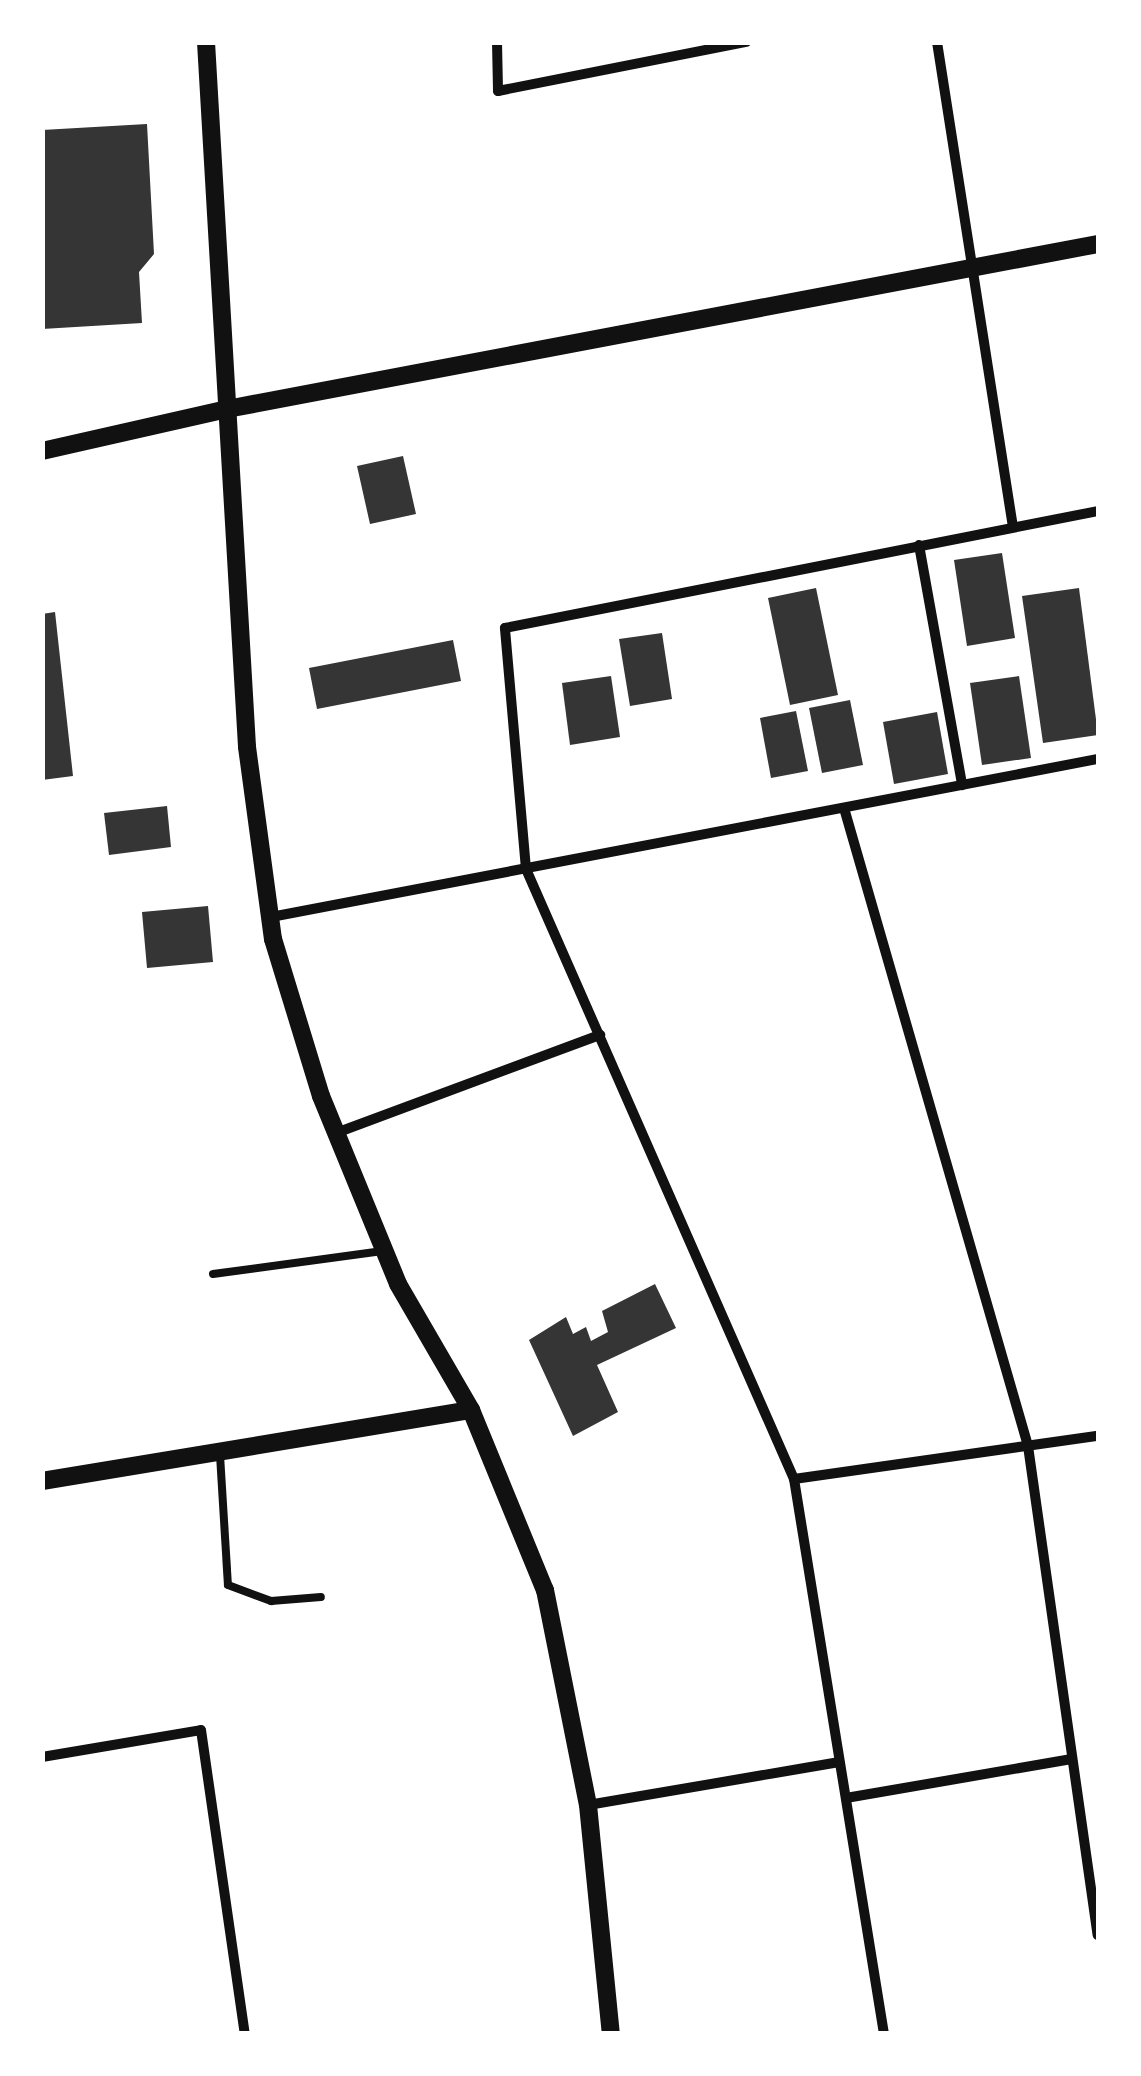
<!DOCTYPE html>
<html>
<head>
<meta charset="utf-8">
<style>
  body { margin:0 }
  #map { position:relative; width:1141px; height:2076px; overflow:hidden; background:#fff; font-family:Manrope,sans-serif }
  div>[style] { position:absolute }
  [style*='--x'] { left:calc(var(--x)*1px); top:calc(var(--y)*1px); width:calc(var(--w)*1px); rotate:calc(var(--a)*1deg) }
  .building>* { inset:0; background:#353535 }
  .service>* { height:8px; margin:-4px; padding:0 4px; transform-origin:4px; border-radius:4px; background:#111 }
  .minor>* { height:10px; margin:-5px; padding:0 5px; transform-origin:5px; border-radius:5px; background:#111 }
  .tertiary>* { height:18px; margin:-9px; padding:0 9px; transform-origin:9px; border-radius:9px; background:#111 }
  span { translate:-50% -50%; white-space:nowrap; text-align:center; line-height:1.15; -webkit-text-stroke:9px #fff; paint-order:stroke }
  .frame { position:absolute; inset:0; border:45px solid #fff; pointer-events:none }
</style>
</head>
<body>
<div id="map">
  <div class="building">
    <i style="clip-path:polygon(147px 124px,154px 254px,139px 272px,142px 323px,42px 329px,42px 130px)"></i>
    <i style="clip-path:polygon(403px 456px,416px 514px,370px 524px,357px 466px)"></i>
    <i style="clip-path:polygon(1002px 553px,1015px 638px,967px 646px,954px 560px)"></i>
    <i style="clip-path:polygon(816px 588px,838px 695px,790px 705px,768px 598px)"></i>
    <i style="clip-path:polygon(1079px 588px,1098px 735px,1043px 743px,1022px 596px)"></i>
    <i style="clip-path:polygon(55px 612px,73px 776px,42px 780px,42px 614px)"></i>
    <i style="clip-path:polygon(662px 633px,672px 699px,630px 706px,619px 639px)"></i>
    <i style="clip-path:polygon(453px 640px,461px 681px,317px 709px,309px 668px)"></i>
    <i style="clip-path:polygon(611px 676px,620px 737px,570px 745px,562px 683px)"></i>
    <i style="clip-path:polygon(1019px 676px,1031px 758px,982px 765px,970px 683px)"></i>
    <i style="clip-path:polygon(850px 700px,863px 765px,822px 773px,809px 708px)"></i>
    <i style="clip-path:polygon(796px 711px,808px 771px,771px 778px,760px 718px)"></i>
    <i style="clip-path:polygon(937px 712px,948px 774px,894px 784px,883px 722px)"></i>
    <i style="clip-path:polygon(167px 806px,171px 847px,109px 855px,104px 813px)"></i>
    <i style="clip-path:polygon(208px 906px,213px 962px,147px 968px,142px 912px)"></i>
    <i style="clip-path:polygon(655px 1284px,676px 1328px,597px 1365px,618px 1412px,573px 1436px,529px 1340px,566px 1317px,573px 1334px,586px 1327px,591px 1341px,608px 1332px,602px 1311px)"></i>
  </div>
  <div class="service">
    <i style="--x:213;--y:1274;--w:173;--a:-7.7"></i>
    <i style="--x:220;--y:1455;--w:130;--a:86.5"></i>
    <i style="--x:228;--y:1585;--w:46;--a:20.4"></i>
    <i style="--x:271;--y:1601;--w:50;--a:-4.6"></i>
  </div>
  <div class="minor">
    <i style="--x:497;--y:42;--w:49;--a:88.8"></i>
    <i style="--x:498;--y:91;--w:253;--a:-11.2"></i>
    <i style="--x:937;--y:42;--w:490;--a:81.1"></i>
    <i style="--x:919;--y:545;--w:244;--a:79.8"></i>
    <i style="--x:844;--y:808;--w:664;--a:73.91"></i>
    <i style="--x:1028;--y:1446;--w:494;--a:81.9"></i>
    <i style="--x:271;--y:917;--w:842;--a:-10.82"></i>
    <i style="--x:336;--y:1133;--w:282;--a:-20.4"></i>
    <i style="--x:794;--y:1479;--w:307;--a:-8.1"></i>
    <i style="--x:42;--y:1757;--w:161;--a:-9.6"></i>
    <i style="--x:201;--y:1730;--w:307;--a:81.8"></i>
    <i style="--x:846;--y:1798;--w:229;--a:-9.8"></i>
    <i style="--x:588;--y:1805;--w:255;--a:-9.7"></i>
    <i style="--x:884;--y:2034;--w:562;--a:-99.21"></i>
    <i style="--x:794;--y:1479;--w:666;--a:-113.72"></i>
    <i style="--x:526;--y:869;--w:242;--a:-95"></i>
    <i style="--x:505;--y:628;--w:604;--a:-11.16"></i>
  </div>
  <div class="tertiary">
    <i style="--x:206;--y:42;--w:706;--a:86.67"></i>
    <i style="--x:247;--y:747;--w:194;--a:82.3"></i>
    <i style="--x:273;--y:939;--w:164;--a:73"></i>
    <i style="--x:321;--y:1096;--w:203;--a:67.7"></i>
    <i style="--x:398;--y:1284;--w:146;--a:59.9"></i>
    <i style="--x:471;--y:1410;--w:195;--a:67.7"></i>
    <i style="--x:545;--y:1590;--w:219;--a:78.7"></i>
    <i style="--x:588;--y:1805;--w:230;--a:84.3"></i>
    <i style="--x:42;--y:451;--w:190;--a:-12.8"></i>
    <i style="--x:227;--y:409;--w:886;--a:-10.73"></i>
    <i style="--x:42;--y:1481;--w:435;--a:-9.4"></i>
  </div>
  <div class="frame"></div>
</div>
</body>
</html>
